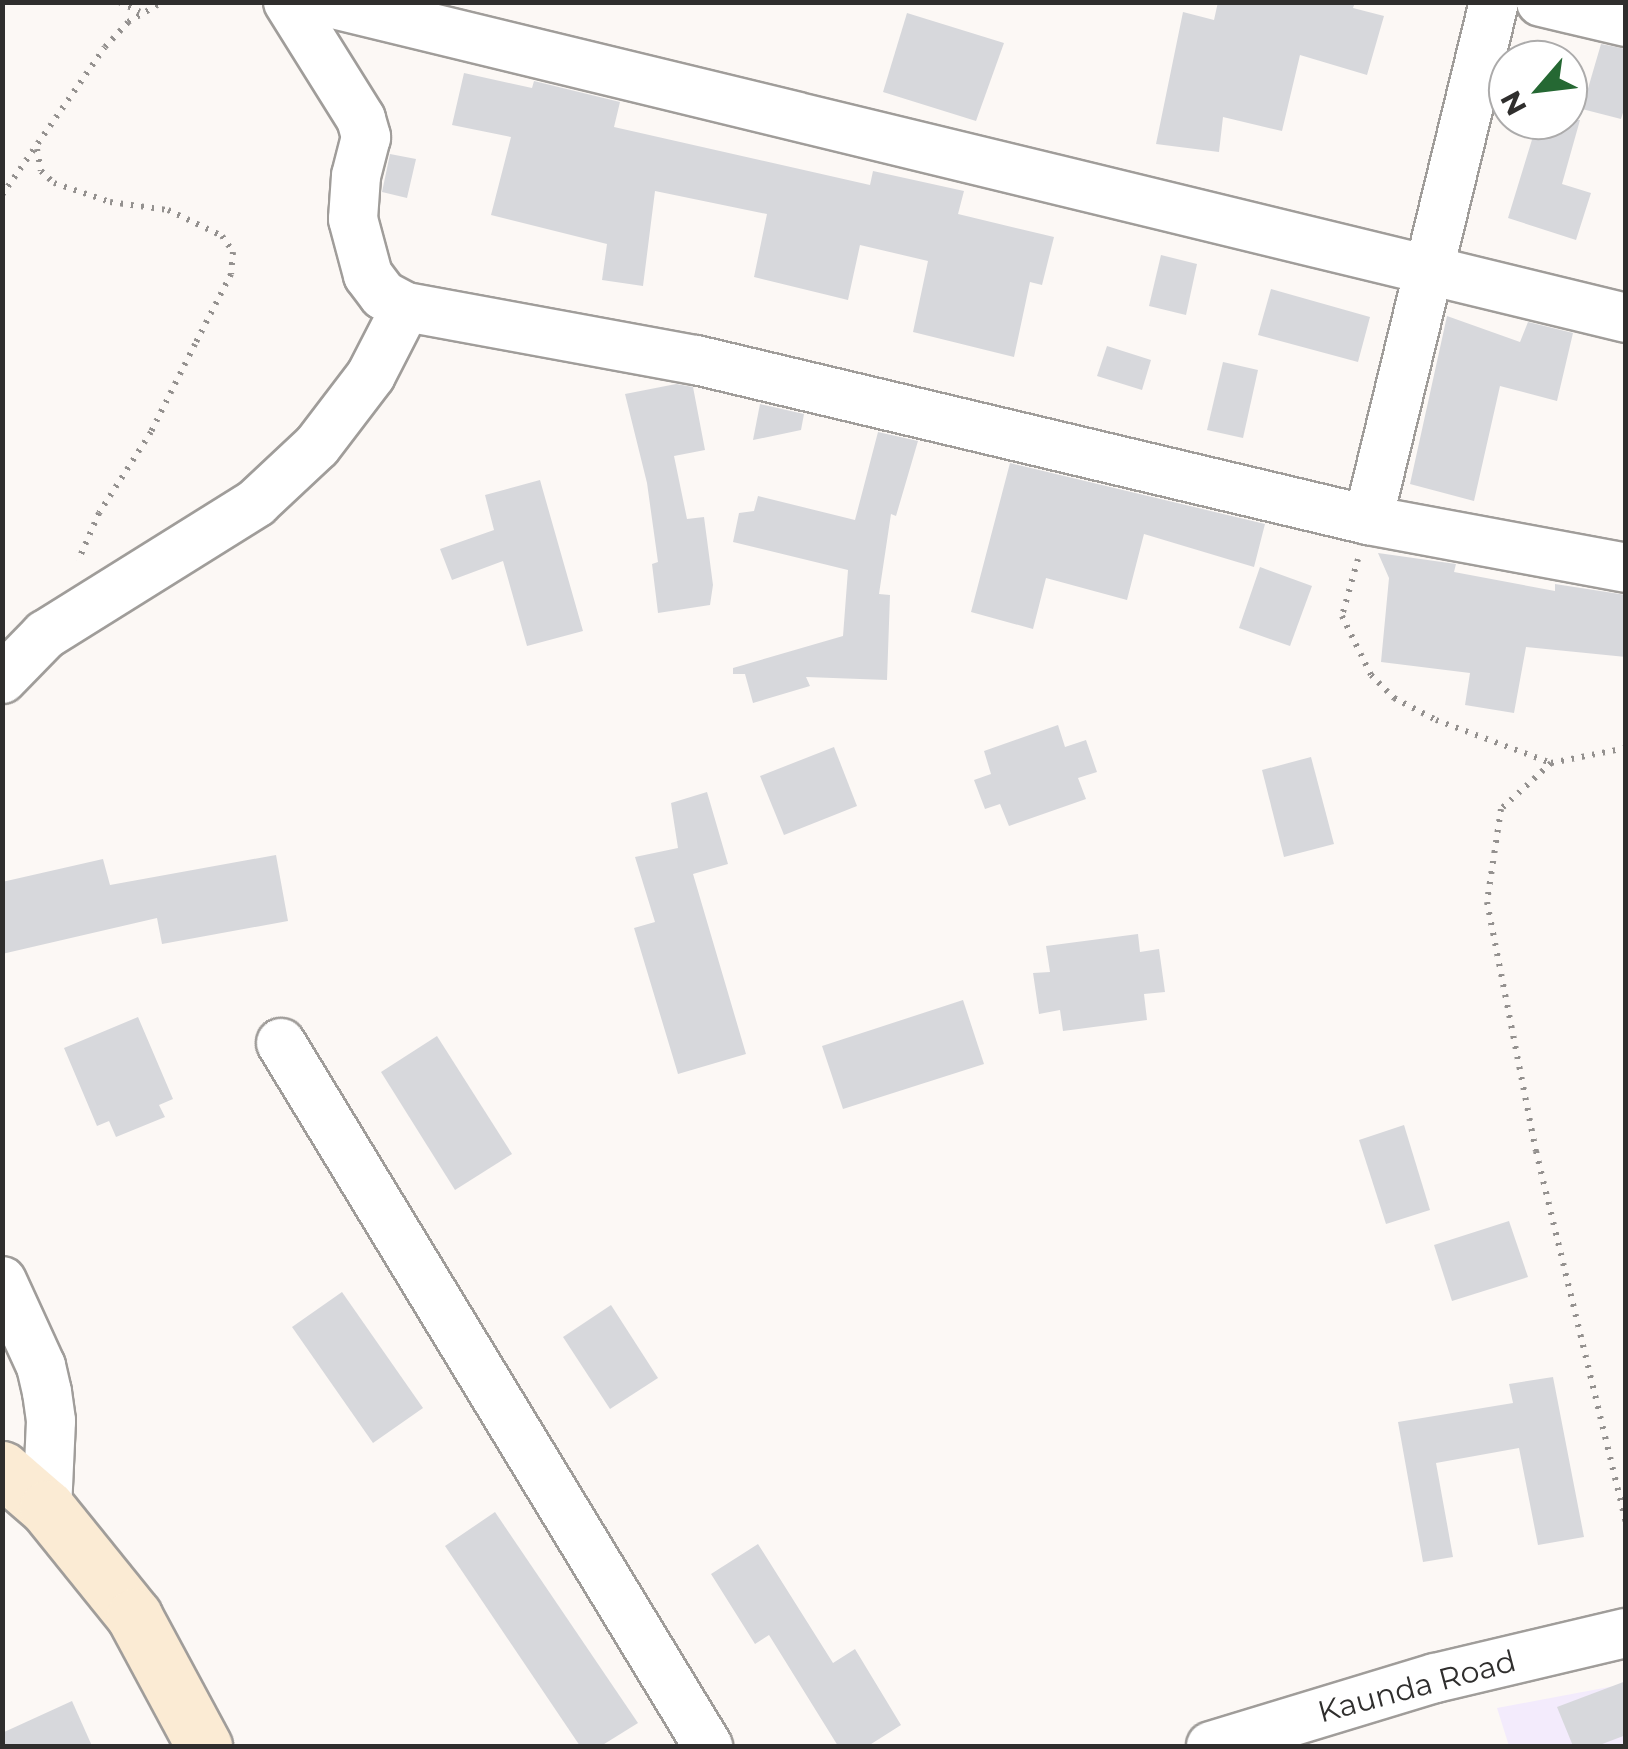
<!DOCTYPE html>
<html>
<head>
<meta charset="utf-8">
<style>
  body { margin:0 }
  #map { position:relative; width:1628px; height:1749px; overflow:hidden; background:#fcf8f5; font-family:Montserrat,sans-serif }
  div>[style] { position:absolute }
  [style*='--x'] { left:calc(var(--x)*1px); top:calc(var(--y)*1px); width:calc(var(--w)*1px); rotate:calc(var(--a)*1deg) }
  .education>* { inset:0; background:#f3ebfc }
  .building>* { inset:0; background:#d7d8dc }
  .path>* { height:6px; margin-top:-3px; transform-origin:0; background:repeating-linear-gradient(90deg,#94918f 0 2.5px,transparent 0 10.5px) }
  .roads { filter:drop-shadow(2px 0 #a09d9a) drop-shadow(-2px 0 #a09d9a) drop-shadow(0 2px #a09d9a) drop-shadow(0 -2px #a09d9a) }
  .street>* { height:48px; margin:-24px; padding:0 24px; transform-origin:24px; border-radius:24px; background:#fff }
  .secondary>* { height:55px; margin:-27.5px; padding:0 27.5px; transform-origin:27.5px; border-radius:27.5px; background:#fbebd4 }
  span { translate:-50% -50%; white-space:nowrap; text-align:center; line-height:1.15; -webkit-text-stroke:9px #fff; paint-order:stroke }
  .street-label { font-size:30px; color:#2f2e2d }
  .frame { position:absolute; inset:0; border:5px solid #2f2e2d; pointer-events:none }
  .north { position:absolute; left:1488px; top:40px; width:100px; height:100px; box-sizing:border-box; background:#fff; border:2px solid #acabab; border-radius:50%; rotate:242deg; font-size:28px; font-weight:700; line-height:40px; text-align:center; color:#2f2e2d }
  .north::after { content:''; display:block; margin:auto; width:35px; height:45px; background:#256833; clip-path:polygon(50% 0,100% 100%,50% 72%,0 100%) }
</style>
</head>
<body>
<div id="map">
  <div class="education">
    <i style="clip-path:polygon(1625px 1684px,1625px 1746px,1509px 1746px,1497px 1708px)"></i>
  </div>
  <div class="building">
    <i style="clip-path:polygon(1218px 2px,1355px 2px,1353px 8px,1384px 16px,1367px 75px,1300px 55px,1282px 131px,1223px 117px,1219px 152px,1156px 144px,1183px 12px,1214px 20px)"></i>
    <i style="clip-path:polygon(907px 13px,1004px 43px,976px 121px,883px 92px)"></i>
    <i style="clip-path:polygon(1601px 44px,1626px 49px,1626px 103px,1621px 119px,1582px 109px)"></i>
    <i style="clip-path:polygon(464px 73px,532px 88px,534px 81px,620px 102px,614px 127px,870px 185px,873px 171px,964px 191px,958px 214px,1054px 237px,1042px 285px,1030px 282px,1014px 357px,913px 332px,928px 261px,860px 245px,848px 300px,754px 277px,767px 214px,655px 191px,643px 286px,602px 280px,607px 244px,491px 215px,511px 137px,452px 125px)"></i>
    <i style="clip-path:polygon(1538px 120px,1580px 120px,1562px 184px,1591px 193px,1576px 240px,1508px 218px)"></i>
    <i style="clip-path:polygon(390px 154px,416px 159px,407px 198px,382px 192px)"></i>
    <i style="clip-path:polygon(1161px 255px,1197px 264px,1186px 315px,1149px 306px)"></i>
    <i style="clip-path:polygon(1271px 289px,1370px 317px,1358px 362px,1258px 335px)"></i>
    <i style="clip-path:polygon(1447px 316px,1520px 342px,1528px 322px,1573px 333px,1557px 401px,1500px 386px,1474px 501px,1410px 484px)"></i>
    <i style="clip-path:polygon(1107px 346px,1151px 360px,1142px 390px,1097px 376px)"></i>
    <i style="clip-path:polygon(1223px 362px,1258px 370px,1243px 438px,1207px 430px)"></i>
    <i style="clip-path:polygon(676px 384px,693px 387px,705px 450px,674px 456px,687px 519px,704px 517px,713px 585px,710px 605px,658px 613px,652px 564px,658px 562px,647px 483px,625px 394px)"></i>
    <i style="clip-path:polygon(760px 404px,804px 414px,801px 430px,753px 440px)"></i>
    <i style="clip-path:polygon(878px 432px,918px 441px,896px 516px,891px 514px,879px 594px,890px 595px,887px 680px,806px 677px,810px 686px,753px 703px,745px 674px,733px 674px,733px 668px,843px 636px,848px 570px,733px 542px,739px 513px,754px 511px,758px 496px,855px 520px)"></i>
    <i style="clip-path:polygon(1010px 463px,1265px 524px,1254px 567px,1144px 534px,1127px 600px,1046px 578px,1033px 629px,971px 612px)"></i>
    <i style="clip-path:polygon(540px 480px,583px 631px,527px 646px,503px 561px,452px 580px,440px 549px,494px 530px,485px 495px)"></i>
    <i style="clip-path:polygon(1378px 553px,1456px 564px,1454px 572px,1555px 591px,1555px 584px,1626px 595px,1626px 657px,1526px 647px,1514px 713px,1465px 705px,1470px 673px,1381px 662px,1389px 578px)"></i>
    <i style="clip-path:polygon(1260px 567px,1312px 586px,1290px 646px,1239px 628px)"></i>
    <i style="clip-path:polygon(1058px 725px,1065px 747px,1086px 740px,1097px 772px,1078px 778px,1086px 799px,1009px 826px,1000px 804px,985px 809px,974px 780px,991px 774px,984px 751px)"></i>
    <i style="clip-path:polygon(834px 747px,857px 806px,784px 835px,760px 776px)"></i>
    <i style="clip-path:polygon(1311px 757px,1334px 844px,1284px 857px,1262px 770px)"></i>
    <i style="clip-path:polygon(707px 792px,728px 864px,693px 874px,746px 1054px,678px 1074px,634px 928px,655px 922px,635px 857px,678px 848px,671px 803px)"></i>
    <i style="clip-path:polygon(276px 855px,288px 921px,162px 944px,157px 918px,2px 954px,2px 882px,103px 859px,110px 885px)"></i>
    <i style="clip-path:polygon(1138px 934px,1140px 952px,1159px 949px,1165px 992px,1144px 994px,1147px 1020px,1063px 1031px,1060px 1010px,1039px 1014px,1033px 973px,1050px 972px,1046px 946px)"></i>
    <i style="clip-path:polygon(963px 1000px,984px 1064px,843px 1109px,822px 1046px)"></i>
    <i style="clip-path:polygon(138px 1017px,173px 1099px,159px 1105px,165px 1117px,116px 1137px,109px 1121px,97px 1126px,64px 1048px)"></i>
    <i style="clip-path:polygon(437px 1036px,512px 1154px,455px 1190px,381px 1072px)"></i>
    <i style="clip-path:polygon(1404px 1125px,1430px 1210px,1386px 1224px,1359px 1140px)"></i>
    <i style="clip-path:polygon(1509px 1221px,1528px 1277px,1452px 1301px,1434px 1245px)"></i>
    <i style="clip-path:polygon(342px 1292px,423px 1408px,373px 1443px,292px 1327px)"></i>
    <i style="clip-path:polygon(611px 1305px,658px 1378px,610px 1409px,563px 1337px)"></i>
    <i style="clip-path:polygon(1553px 1377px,1584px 1537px,1538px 1545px,1519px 1448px,1436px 1463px,1453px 1557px,1423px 1562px,1398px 1422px,1513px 1403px,1509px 1384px)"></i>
    <i style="clip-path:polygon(495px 1512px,638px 1723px,601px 1746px,580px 1746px,445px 1546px)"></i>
    <i style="clip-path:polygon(758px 1544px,833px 1663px,855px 1649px,901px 1725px,868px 1746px,838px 1746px,769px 1635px,755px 1644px,711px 1574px)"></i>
    <i style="clip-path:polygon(1626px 1681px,1626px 1735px,1597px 1746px,1573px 1746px,1557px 1707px)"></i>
    <i style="clip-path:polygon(72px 1701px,92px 1746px,2px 1746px,2px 1733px)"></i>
  </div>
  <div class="path">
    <i style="--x:119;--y:2;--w:23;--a:25"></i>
    <i style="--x:37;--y:149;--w:22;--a:80"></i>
    <i style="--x:41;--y:171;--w:18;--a:43"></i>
    <i style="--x:54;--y:183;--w:59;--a:18.7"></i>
    <i style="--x:110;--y:202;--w:59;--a:7.9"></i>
    <i style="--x:168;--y:210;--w:60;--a:25.7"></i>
    <i style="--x:222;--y:236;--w:19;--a:55"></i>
    <i style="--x:233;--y:252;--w:22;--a:95"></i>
    <i style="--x:231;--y:274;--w:79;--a:117.2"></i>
    <i style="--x:195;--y:344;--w:98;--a:116.6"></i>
    <i style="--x:151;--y:432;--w:96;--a:122.7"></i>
    <i style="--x:99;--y:513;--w:52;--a:113.6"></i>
    <i style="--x:2;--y:195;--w:180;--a:-55.2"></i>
    <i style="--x:105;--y:47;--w:34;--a:-47"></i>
    <i style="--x:128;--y:22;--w:39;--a:-30"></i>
    <i style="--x:1358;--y:559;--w:59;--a:105.7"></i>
    <i style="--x:1342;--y:616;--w:66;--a:63.8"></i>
    <i style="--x:1371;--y:675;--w:33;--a:45"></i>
    <i style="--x:1394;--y:698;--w:47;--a:27.6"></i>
    <i style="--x:1436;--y:720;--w:123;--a:20.5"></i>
    <i style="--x:1551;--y:763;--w:76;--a:-11.3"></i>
    <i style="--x:1551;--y:763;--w:68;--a:137.4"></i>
    <i style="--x:1501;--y:809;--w:94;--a:98.6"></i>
    <i style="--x:1487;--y:902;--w:254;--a:78.9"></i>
    <i style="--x:1536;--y:1151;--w:382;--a:76.4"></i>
  </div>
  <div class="roads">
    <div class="street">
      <i style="--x:288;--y:2;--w:138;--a:58"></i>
      <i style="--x:361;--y:119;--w:19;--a:74"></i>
      <i style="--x:366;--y:137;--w:40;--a:104.4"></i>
      <i style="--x:356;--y:176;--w:43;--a:94"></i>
      <i style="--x:353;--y:219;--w:58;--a:75"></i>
      <i style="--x:368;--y:275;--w:25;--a:53"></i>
      <i style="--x:383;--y:295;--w:26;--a:28"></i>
      <i style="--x:406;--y:307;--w:295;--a:10.4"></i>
      <i style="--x:696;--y:360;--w:691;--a:13.39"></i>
      <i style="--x:1368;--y:520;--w:262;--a:10.5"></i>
      <i style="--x:325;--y:2;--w:1339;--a:13.65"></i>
      <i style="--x:1541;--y:2;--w:87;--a:13.2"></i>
      <i style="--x:1368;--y:520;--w:533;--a:-76.33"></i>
      <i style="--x:2;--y:679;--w:62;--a:-45.7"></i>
      <i style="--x:45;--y:635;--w:249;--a:-32"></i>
      <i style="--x:256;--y:503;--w:83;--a:-43.1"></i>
      <i style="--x:317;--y:446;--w:89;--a:-52.7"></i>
      <i style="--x:371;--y:375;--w:76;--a:-62.8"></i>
      <i style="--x:281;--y:1043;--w:823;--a:58.73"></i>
      <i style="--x:2;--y:1281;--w:94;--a:65.4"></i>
      <i style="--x:41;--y:1366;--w:27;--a:77"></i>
      <i style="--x:47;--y:1392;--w:29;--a:82"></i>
      <i style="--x:51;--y:1421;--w:87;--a:92.6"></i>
      <i style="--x:1211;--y:1746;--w:234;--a:-16.9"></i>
      <i style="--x:1435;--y:1678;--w:196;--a:-13.3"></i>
    </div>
    <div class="secondary">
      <i style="--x:2;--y:1469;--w:60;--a:40.9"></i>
      <i style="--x:47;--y:1508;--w:139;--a:51.1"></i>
      <i style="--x:134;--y:1616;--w:148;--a:61.7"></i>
    </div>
  </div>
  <div class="street-label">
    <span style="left:1417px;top:1687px;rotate:-15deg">Kaunda Road</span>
  </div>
  <div class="frame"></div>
  <div class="north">N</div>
</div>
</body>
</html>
